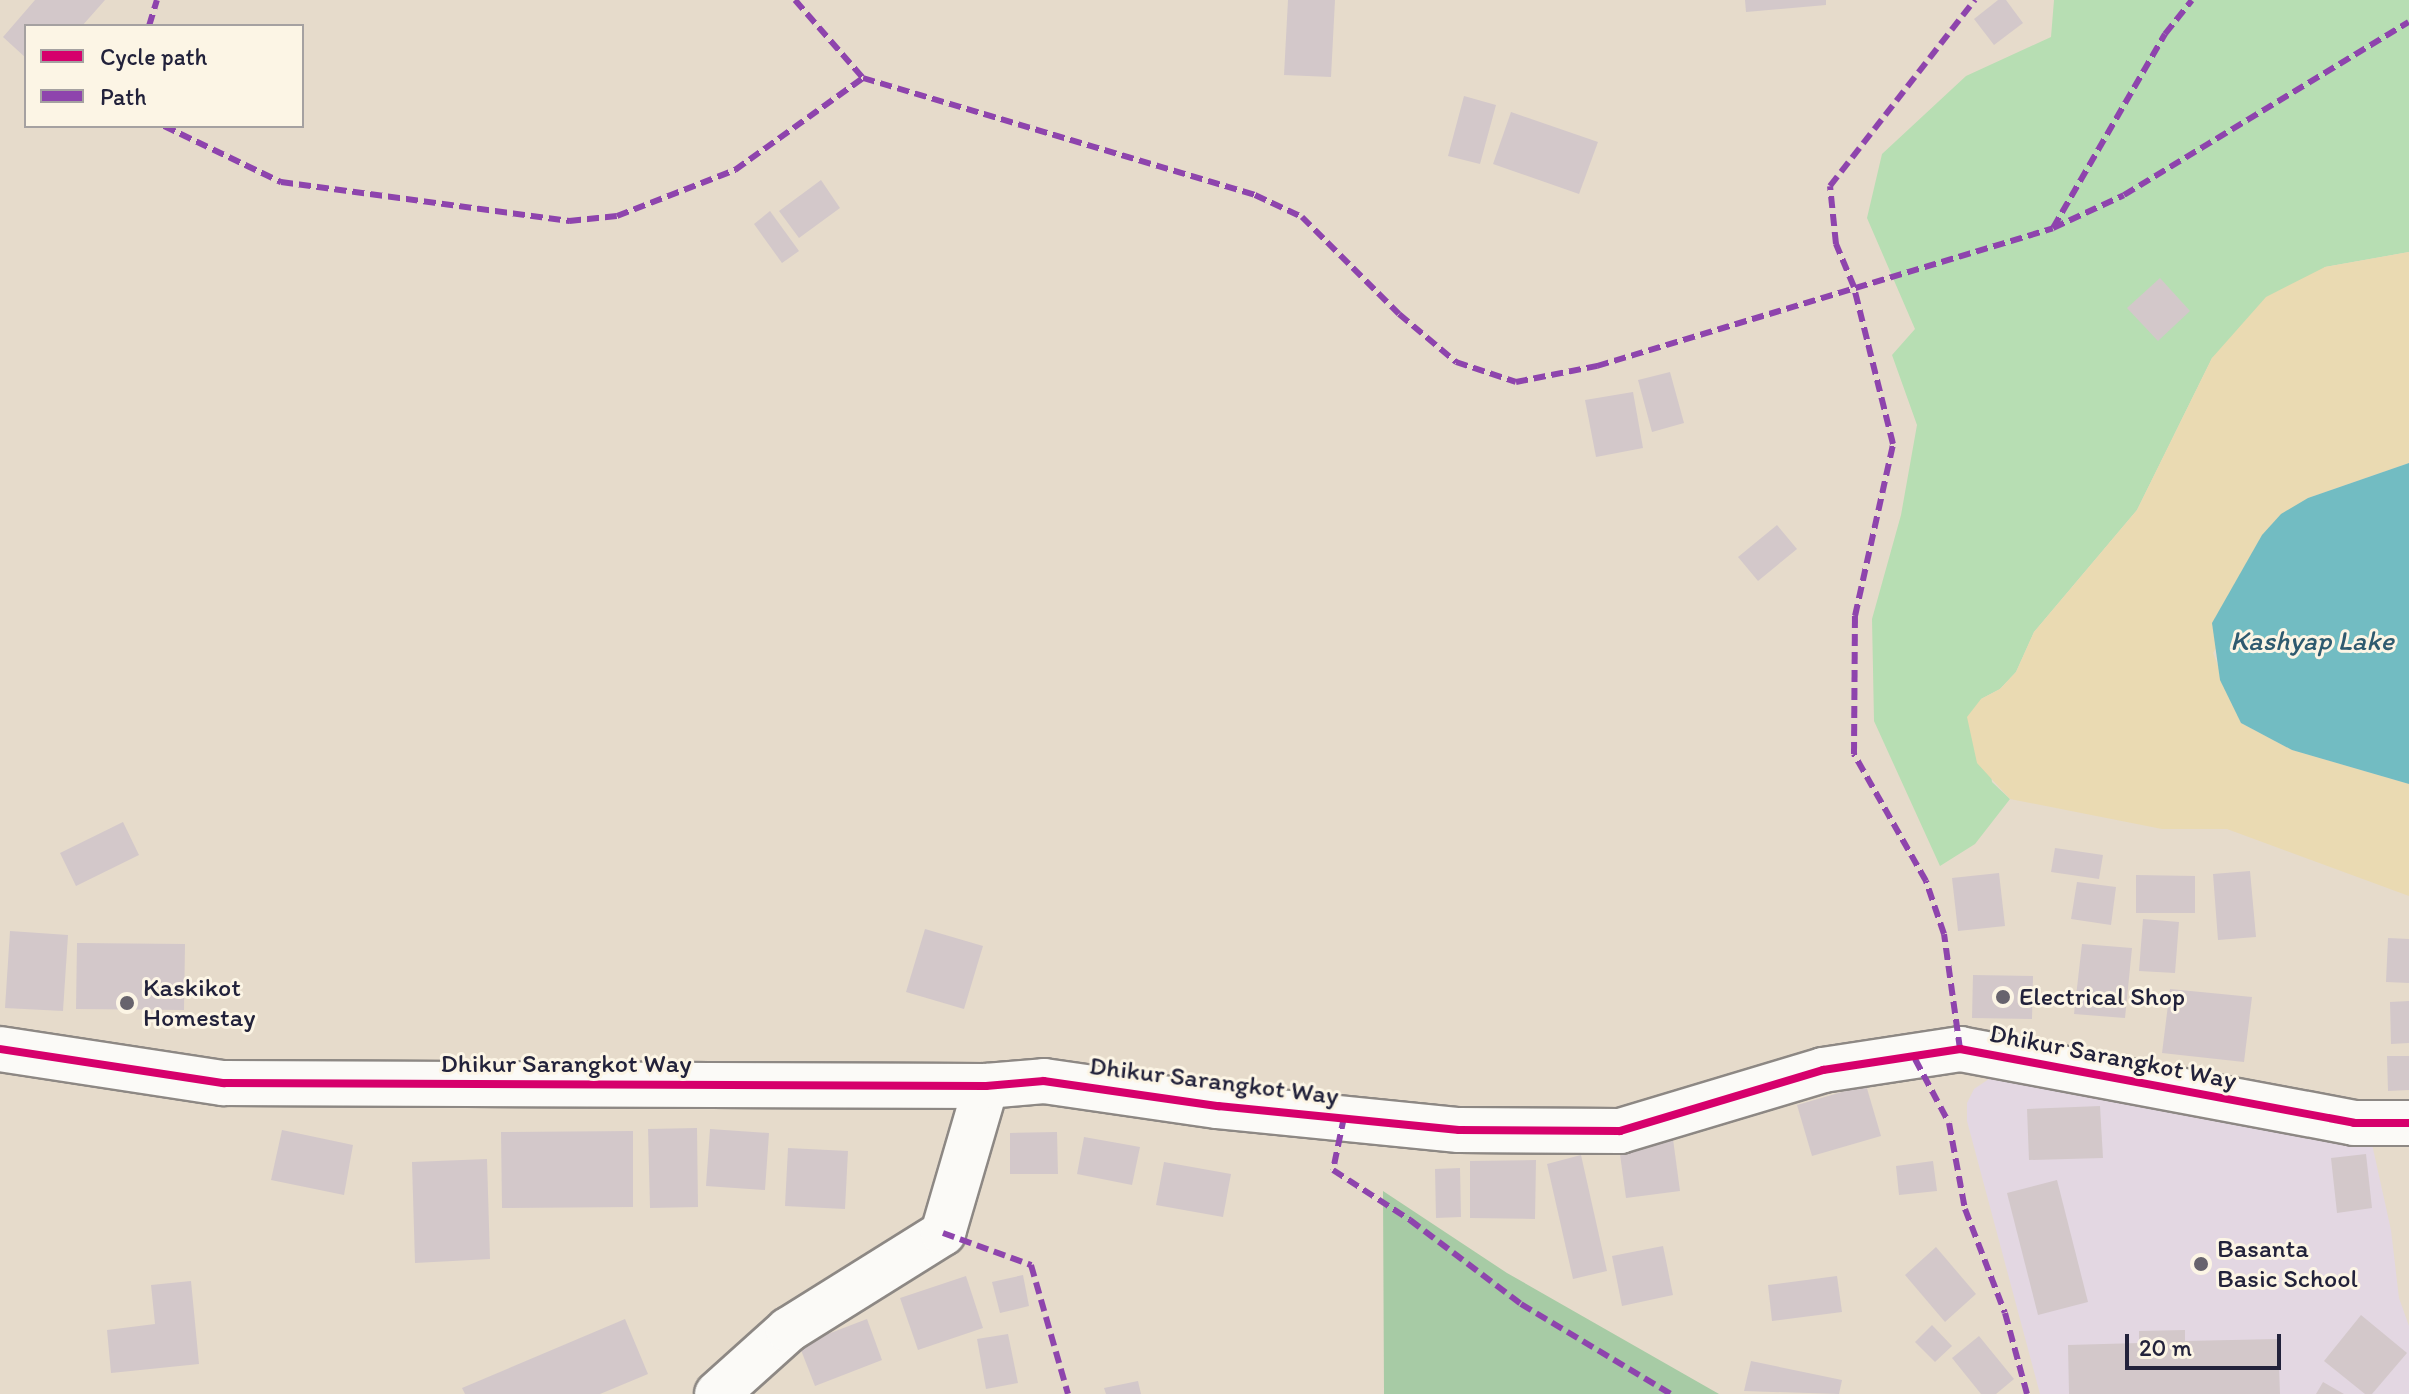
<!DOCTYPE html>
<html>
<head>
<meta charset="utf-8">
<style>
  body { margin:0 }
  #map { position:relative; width:2409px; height:1394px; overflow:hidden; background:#e6dbcb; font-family:Itim,sans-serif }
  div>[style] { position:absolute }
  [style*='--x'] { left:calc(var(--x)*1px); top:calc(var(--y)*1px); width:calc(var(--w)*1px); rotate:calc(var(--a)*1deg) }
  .built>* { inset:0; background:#e3d7e2 }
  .green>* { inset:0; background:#b7deb3 }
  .forest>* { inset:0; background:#a7cba5 }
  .sand>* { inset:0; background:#eadab2 }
  .water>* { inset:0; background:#72bcc2 }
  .building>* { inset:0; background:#d3c8ca }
  .roads { filter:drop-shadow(2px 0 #8d8884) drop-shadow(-2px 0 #8d8884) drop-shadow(0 2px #8d8884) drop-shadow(0 -2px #8d8884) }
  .minor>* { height:44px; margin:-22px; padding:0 22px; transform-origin:22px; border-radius:22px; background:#fbfaf7 }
  .tertiary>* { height:44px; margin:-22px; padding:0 22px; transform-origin:22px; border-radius:22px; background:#fbfaf7 }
  .quiet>* { height:6px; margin-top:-3px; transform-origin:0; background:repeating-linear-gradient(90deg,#8e44ad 0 12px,transparent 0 18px) }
  .cycleway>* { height:8px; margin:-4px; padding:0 4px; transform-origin:4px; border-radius:4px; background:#d6006c }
  .dots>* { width:22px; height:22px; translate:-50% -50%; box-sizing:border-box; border:4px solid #fcf5e5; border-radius:50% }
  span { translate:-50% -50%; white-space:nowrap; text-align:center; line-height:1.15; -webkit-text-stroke:6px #fcf5e5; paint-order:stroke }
  .poi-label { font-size:26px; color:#22223b }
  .left { translate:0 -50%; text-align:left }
  .street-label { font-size:26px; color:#22223b }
  .water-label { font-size:28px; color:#2e5a6f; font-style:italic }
  .legend { position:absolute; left:24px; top:24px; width:280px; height:104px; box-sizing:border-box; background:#fcf5e5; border:2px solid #a5a1a1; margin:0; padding:10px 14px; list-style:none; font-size:24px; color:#22223b }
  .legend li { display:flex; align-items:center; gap:16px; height:40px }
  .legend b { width:40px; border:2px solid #a5a1a1 }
  .scale { position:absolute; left:2125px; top:1334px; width:156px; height:36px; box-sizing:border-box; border:4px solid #22223b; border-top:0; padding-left:10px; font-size:24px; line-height:28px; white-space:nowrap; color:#22223b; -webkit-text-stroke:6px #fcf5e5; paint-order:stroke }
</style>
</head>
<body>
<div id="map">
  <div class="built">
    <i style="clip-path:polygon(1998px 1073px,2370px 1135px,2391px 1230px,2399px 1298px,2409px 1326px,2409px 1394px,2040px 1394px,1967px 1121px,1967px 1103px,1974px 1089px)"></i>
  </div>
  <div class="green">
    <i style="clip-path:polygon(2054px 0,2409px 0,2409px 252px,2325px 267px,2212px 358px,2137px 510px,2034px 632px,2016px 672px,2000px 689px,1981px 699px,1992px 782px,2010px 799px,1975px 844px,1940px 866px,1874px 721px,1872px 619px,1901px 515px,1917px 425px,1892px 355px,1915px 329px,1867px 218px,1882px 154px,1966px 76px,2051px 37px)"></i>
  </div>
  <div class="forest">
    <i style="clip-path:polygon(1383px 1191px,1507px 1273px,1719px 1394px,1384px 1394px)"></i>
  </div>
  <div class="sand">
    <i style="clip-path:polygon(2409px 252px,2409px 463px,2308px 498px,2213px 653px,2241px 723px,2292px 750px,2409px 784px,2409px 896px,2227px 829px,2162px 829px,2010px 799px,1977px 763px,1967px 717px,1981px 699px,2000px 689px,2016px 672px,2034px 632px,2137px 510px,2212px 358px,2266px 297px,2325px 267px)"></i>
  </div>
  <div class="water">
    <i style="clip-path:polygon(2409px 463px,2409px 784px,2292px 750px,2241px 723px,2220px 680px,2212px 623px,2262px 535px,2281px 514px,2308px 498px)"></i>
  </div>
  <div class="building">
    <i style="clip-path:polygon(35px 0,105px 0,82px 26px,26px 26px,26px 58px,3px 37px)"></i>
    <i style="clip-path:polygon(1288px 0,1335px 0,1331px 77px,1284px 75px)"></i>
    <i style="clip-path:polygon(1745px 0,1826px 0,1826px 5px,1746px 12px)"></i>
    <i style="clip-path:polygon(1998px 0,2006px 0,2023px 23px,1994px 45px,1974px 19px)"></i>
    <i style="clip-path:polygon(1464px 96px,1496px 105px,1480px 164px,1448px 156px)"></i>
    <i style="clip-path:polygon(1511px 112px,1598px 142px,1579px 194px,1493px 164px)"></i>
    <i style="clip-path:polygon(821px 180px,840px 208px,799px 238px,779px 211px)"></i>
    <i style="clip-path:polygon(770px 211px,799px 251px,782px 263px,754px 224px)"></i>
    <i style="clip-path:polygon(2160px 278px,2190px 311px,2158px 341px,2127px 308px)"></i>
    <i style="clip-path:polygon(1670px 372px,1684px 423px,1652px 432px,1638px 380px)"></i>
    <i style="clip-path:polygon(1633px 392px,1643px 448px,1596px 457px,1585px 400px)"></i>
    <i style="clip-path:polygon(1777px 525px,1797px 549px,1758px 581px,1738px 557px)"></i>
    <i style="clip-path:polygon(123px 822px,139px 855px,76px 886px,60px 853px)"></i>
    <i style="clip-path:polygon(2055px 848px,2103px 855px,2099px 879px,2051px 872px)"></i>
    <i style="clip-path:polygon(2250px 871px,2256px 937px,2218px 940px,2213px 874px)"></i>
    <i style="clip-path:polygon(1999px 873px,2005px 926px,1958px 931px,1952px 878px)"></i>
    <i style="clip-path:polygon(2136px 875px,2195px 876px,2195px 913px,2136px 913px)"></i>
    <i style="clip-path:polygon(2077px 882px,2116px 887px,2111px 925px,2071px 919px)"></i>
    <i style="clip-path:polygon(2143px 919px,2179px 922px,2175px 973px,2139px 971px)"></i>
    <i style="clip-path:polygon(925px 929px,983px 946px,964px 1009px,906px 992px)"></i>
    <i style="clip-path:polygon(10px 931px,68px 935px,63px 1011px,5px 1008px)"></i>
    <i style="clip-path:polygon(2388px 938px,2409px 939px,2409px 983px,2386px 982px)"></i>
    <i style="clip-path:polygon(77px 943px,185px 944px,184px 1010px,76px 1009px)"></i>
    <i style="clip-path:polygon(2082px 944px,2132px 948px,2125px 1018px,2074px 1014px)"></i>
    <i style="clip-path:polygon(1973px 975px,2033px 976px,2032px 1019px,1972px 1018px)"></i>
    <i style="clip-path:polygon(2170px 989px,2252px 997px,2244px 1062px,2162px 1053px)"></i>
    <i style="clip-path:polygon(2409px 1001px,2409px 1043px,2391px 1044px,2390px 1002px)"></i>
    <i style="clip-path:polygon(2387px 1056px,2409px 1056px,2409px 1090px,2388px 1091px)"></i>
    <i style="clip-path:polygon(1866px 1085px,1881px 1136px,1812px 1156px,1797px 1105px)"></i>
    <i style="clip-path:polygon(2100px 1106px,2103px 1158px,2029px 1160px,2027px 1109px)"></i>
    <i style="clip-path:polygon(697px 1128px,698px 1207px,650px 1208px,648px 1129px)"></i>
    <i style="clip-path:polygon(710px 1129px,769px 1133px,765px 1190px,706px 1186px)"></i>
    <i style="clip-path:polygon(282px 1130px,353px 1145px,344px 1195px,271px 1180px)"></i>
    <i style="clip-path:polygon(633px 1131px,633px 1207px,502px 1208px,501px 1132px)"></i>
    <i style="clip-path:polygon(1057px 1132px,1058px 1174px,1010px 1174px,1010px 1133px)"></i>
    <i style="clip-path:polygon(1084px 1137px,1140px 1147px,1132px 1185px,1077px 1174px)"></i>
    <i style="clip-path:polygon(1673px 1139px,1680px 1191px,1626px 1198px,1619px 1147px)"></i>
    <i style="clip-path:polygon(788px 1148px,848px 1151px,845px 1209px,785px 1206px)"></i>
    <i style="clip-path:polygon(2366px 1154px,2372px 1208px,2337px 1213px,2331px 1158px)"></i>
    <i style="clip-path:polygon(1581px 1155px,1607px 1271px,1573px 1279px,1547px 1164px)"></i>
    <i style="clip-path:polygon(487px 1159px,490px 1259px,415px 1263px,412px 1162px)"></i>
    <i style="clip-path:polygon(1536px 1160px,1535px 1219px,1470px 1218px,1470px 1161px)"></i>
    <i style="clip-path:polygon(1933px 1161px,1937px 1191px,1899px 1195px,1896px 1166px)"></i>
    <i style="clip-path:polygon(1164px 1162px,1231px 1174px,1223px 1217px,1156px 1205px)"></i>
    <i style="clip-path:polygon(1460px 1168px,1461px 1217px,1436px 1218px,1435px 1169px)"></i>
    <i style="clip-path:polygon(2057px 1180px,2088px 1302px,2038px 1315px,2007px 1193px)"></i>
    <i style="clip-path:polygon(1663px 1246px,1673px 1295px,1622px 1306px,1612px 1256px)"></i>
    <i style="clip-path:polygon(1936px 1247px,1976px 1294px,1945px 1322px,1905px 1275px)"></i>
    <i style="clip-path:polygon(1023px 1275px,1029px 1306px,1000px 1313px,992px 1282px)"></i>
    <i style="clip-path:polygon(966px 1276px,983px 1328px,918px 1350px,900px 1298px)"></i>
    <i style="clip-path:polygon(1837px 1276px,1842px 1312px,1772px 1321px,1768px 1285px)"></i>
    <i style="clip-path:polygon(191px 1281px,199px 1364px,111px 1373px,107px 1330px,155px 1324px,151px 1285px)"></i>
    <i style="clip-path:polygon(2361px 1315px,2407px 1353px,2372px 1394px,2365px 1394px,2324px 1361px)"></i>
    <i style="clip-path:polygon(625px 1319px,648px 1374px,600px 1394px,465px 1394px,462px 1388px)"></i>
    <i style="clip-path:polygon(867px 1319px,882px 1360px,815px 1386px,799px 1345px)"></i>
    <i style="clip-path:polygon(1932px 1325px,1952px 1346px,1935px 1362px,1915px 1342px)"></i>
    <i style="clip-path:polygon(2185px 1330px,2185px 1341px,2278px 1339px,2280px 1394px,2069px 1394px,2068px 1345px,2139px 1343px,2139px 1331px)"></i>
    <i style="clip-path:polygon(1008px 1334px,1018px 1383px,986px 1389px,977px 1339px)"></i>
    <i style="clip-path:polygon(1979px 1336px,2014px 1379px,1996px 1394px,1981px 1394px,1952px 1358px)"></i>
    <i style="clip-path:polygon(1751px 1361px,1842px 1380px,1839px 1394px,1744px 1391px)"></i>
    <i style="clip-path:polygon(1138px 1381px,1141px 1394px,1106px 1394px,1104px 1388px)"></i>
    <i style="clip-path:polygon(2323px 1382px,2344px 1394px,2316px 1394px)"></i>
  </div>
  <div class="roads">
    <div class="minor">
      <i style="--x:717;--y:1394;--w:96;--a:-42"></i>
      <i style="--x:788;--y:1330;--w:183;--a:-32"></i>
      <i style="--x:943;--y:1233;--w:153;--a:-73.7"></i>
    </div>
    <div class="tertiary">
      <i style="--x:0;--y:1049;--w:226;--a:8.7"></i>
      <i style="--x:223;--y:1083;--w:763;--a:0.23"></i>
      <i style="--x:986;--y:1086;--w:58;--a:-4.9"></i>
      <i style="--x:1044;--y:1081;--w:176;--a:8.2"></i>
      <i style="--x:1218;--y:1106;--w:242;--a:5.7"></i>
      <i style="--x:1459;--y:1130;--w:161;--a:0.4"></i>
      <i style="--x:1620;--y:1131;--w:212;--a:-16.7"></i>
      <i style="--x:1823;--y:1070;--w:139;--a:-8.7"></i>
      <i style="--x:1960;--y:1049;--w:401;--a:10.6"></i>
      <i style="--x:2354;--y:1123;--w:55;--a:0"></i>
    </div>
  </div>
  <div class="quiet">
    <i style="--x:795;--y:0;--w:103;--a:48.9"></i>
    <i style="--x:149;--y:26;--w:27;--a:-73"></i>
    <i style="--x:164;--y:126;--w:130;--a:25.6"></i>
    <i style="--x:281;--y:182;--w:291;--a:7.7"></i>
    <i style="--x:569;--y:221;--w:48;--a:-5.9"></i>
    <i style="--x:617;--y:216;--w:127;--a:-21.3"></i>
    <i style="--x:735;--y:170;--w:158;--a:-35.7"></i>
    <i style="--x:863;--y:78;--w:409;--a:16.6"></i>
    <i style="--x:1255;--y:195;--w:52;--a:25.1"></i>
    <i style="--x:1302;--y:217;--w:137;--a:45"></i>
    <i style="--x:1399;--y:314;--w:75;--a:40.1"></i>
    <i style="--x:1456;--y:362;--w:63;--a:18.4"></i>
    <i style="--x:1516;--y:382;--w:83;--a:-11.2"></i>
    <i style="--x:1597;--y:366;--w:476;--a:-16.8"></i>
    <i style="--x:2053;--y:228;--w:224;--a:-60"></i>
    <i style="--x:2165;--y:34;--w:43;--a:-51.5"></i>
    <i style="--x:2053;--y:228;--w:78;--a:-24.9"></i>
    <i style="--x:2124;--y:195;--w:333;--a:-31.3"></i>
    <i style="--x:1960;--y:1049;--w:116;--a:-97.9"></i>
    <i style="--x:1944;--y:934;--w:56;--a:-108.8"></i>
    <i style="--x:1926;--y:881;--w:146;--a:-119.6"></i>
    <i style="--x:1854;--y:754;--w:138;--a:-89.6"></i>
    <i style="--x:1855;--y:616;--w:176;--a:-77.5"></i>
    <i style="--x:1893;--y:444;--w:162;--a:-104"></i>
    <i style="--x:1854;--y:287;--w:47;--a:-112.7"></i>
    <i style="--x:1836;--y:244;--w:58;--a:-95.9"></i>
    <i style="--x:1830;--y:186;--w:236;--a:-52.1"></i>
    <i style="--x:1915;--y:1059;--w:72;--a:62"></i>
    <i style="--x:1949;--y:1123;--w:87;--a:79.5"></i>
    <i style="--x:1965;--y:1209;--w:111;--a:69"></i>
    <i style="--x:2005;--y:1313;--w:84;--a:74.8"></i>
    <i style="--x:1344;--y:1117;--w:54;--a:101.7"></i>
    <i style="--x:1333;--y:1170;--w:92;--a:33"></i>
    <i style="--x:1410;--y:1220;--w:139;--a:37.1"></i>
    <i style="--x:1521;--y:1304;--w:175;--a:31"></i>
    <i style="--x:943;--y:1233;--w:94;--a:20"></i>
    <i style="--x:1031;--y:1265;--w:134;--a:74"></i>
  </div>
  <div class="cycleway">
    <i style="--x:0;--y:1049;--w:226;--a:8.7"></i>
    <i style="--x:223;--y:1083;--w:763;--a:0.23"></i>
    <i style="--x:986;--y:1086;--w:58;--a:-4.9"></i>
    <i style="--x:1044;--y:1081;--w:176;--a:8.2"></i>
    <i style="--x:1218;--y:1106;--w:242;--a:5.7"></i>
    <i style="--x:1459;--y:1130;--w:161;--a:0.4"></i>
    <i style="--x:1620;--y:1131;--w:212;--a:-16.7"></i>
    <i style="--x:1823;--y:1070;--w:139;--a:-8.7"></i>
    <i style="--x:1960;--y:1049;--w:401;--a:10.6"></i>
    <i style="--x:2354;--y:1123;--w:55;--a:0"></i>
  </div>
  <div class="dots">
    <i style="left:2003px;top:997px;background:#67636d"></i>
    <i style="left:127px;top:1003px;background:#67636d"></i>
    <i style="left:2201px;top:1264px;background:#67636d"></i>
  </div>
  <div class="poi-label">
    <span class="left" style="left:143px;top:1003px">Kaskikot<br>Homestay</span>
    <span class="left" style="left:2019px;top:997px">Electrical Shop</span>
    <span class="left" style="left:2217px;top:1264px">Basanta<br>Basic School</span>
  </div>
  <div class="street-label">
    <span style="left:2113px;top:1057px;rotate:11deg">Dhikur Sarangkot Way</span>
    <span style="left:566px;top:1064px">Dhikur Sarangkot Way</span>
    <span style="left:1214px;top:1081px;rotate:7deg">Dhikur Sarangkot Way</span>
  </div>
  <div class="water-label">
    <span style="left:2312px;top:640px">Kashyap Lake</span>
  </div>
  <ul class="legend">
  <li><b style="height:10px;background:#d6006c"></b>Cycle path</li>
  <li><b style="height:10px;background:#8e44ad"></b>Path</li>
  </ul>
  <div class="scale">20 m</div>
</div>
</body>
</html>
